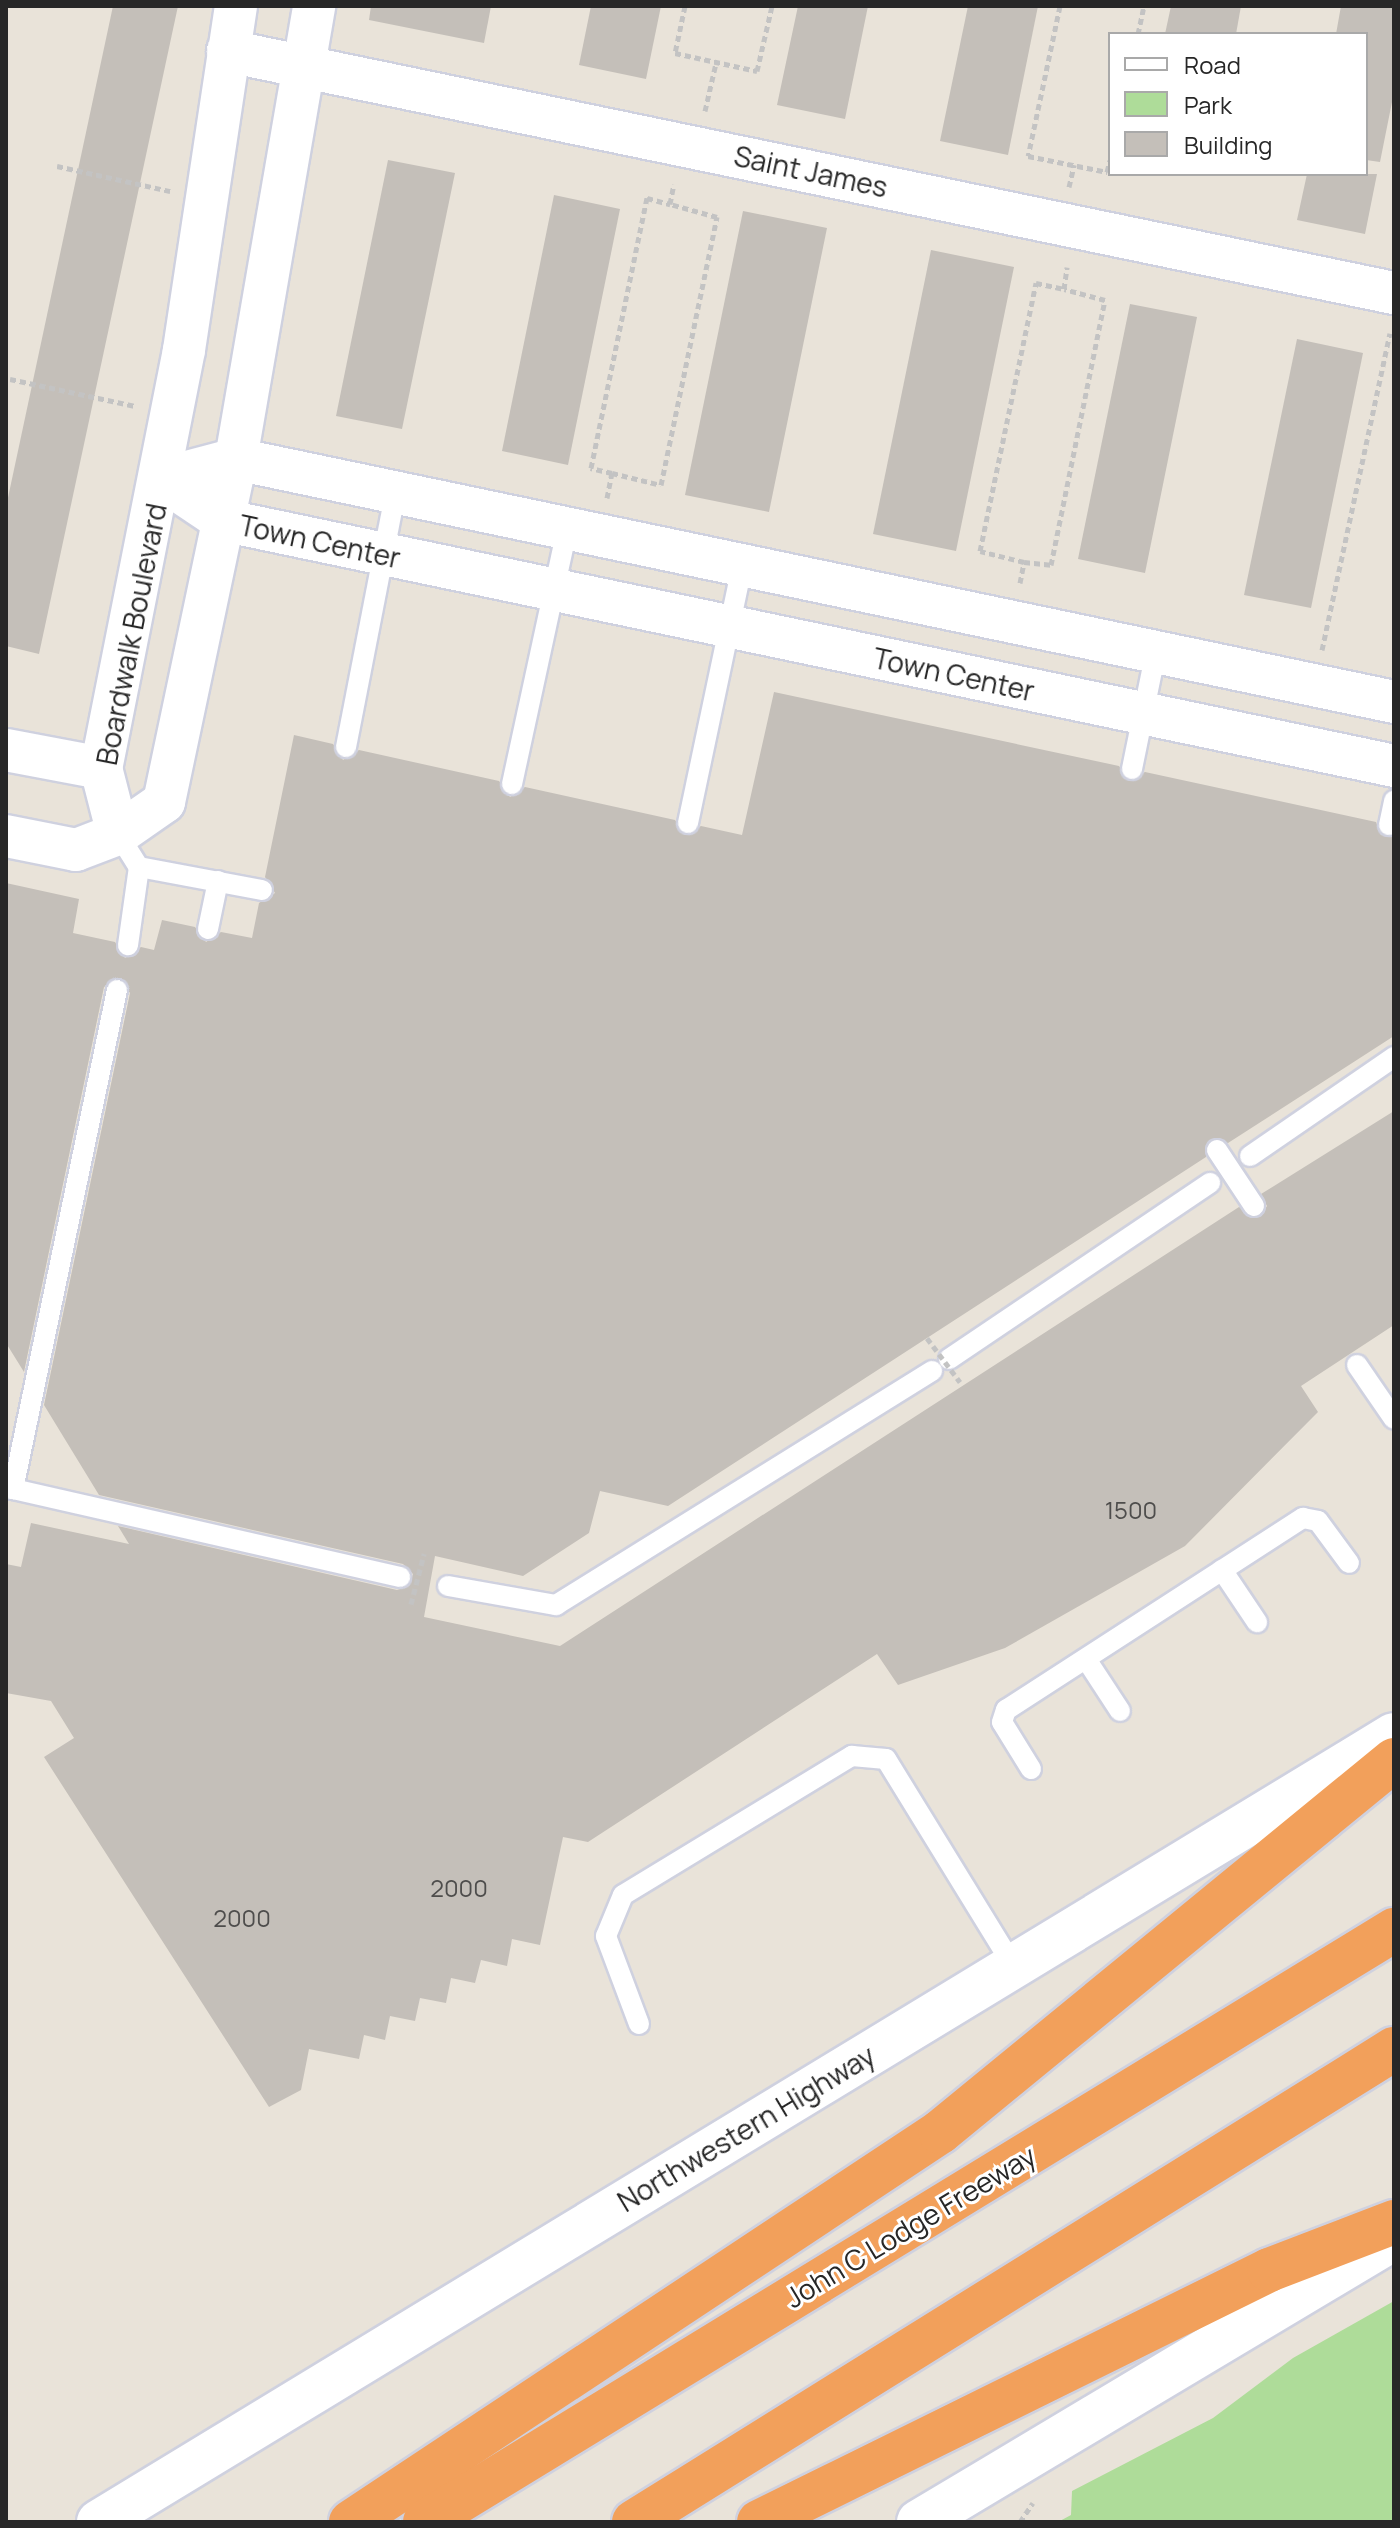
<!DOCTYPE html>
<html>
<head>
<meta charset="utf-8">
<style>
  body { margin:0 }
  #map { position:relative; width:1400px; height:2528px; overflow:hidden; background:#e9e3d9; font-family:Manrope,sans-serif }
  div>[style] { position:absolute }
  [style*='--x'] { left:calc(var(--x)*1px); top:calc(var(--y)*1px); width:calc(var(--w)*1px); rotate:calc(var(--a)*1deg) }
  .green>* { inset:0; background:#aedc99 }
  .building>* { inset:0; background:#c4bfb9 }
  .path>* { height:5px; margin-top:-2.5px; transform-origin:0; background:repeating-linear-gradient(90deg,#c3c3c3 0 6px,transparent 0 10px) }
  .roads { filter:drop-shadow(2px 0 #cfd1df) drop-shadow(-2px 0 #cfd1df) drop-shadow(0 2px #cfd1df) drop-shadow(0 -2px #cfd1df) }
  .service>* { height:20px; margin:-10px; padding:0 10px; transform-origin:10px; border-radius:10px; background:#fff }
  .minor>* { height:42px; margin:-21px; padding:0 21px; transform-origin:21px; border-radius:21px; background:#fff }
  .secondary>* { height:44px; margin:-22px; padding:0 22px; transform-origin:22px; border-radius:22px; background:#fff }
  .motorway>* { height:44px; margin:-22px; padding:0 22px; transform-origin:22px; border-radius:22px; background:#f2a05b }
  .path-bridge>* { height:5px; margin-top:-2.5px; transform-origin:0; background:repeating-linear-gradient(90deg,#c3c3c3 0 6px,transparent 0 10px) }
  .bridges { filter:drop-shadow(2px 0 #cfd1df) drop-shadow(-2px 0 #cfd1df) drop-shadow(0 2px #cfd1df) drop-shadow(0 -2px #cfd1df) }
  .service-bridge>* { height:20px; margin:-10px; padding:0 10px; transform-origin:10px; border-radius:10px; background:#fff }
  span { translate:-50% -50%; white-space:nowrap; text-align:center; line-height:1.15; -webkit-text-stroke:6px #fff; paint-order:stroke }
  .number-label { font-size:24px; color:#4e4d4c }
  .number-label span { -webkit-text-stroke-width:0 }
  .street-label { font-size:28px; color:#272727 }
  .frame { position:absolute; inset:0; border:8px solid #272727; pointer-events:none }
  .legend { position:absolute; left:1108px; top:32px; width:260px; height:144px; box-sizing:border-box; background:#fff; border:2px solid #a9a9a9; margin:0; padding:10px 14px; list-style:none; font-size:24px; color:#272727 }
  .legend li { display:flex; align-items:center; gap:16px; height:40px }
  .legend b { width:40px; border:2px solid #a9a9a9 }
</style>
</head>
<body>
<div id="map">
  <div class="green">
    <i style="clip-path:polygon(1394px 2301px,1394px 2522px,1058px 2522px,1071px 2515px,1072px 2491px,1213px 2418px,1293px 2358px)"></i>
  </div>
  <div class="building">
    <i style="clip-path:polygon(113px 6px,178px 6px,39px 654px,6px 646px,6px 507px)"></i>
    <i style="clip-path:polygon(371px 6px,491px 6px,484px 43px,369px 20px)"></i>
    <i style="clip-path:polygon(591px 6px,661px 6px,646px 79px,579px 65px)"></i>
    <i style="clip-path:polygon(798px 6px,868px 6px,845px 119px,777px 105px)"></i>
    <i style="clip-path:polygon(968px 6px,1038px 6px,1008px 155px,940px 141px)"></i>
    <i style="clip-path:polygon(1171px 6px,1241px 6px,1236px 34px,1165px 34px)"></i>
    <i style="clip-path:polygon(1341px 6px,1394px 6px,1394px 92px,1380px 162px,1366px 160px,1366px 34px,1336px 34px)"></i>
    <i style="clip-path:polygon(388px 160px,455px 173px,402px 429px,336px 416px)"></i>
    <i style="clip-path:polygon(1307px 174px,1377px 174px,1365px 234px,1297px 220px)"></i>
    <i style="clip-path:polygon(554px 195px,620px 209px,568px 465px,502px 451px)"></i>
    <i style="clip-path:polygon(743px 211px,827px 228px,769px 512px,685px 495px)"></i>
    <i style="clip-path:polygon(931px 250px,1014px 267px,956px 551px,873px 534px)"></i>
    <i style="clip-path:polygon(1130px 304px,1197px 317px,1145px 573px,1078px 559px)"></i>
    <i style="clip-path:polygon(1297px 339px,1363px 353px,1311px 608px,1244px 595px)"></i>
    <i style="clip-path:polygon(774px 692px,1119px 766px,1129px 781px,1145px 772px,1376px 822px,1381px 835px,1394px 837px,1394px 1036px,1228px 1143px,1209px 1140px,1206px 1157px,668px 1506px,600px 1491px,589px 1533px,523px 1576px,435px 1556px,424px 1617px,560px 1646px,1239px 1207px,1260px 1217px,1267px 1206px,1261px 1194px,1394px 1111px,1394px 1325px,1301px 1386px,1318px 1412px,1185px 1546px,1005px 1648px,898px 1685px,877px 1654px,588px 1842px,563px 1837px,540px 1945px,512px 1939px,507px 1966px,481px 1960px,475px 1983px,451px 1978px,446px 2003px,420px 1998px,415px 2021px,390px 2016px,385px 2040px,364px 2035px,359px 2059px,309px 2049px,301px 2090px,269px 2107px,44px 1757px,74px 1738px,51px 1701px,6px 1693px,6px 1564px,21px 1567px,31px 1523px,129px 1544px,118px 1526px,397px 1590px,409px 1586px,413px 1574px,403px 1564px,99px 1495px,44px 1405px,130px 993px,120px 978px,104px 987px,24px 1372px,6px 1343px,6px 883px,79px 899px,73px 933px,115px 942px,125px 958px,141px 947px,154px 950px,162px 920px,195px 927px,206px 942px,221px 932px,252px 938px,259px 903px,275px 893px,265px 877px,294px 735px,333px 744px,343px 760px,359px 750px,499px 781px,510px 797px,525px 787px,675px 820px,685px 835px,701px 826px,742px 835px)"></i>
  </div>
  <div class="path">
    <i style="--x:685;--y:6;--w:48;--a:102"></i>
    <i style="--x:675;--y:53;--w:84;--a:12.4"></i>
    <i style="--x:757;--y:71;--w:67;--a:-77"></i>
    <i style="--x:1060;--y:6;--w:153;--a:102"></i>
    <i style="--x:1028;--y:156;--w:81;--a:11.4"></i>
    <i style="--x:1107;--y:172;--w:12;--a:-76"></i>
    <i style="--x:1138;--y:34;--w:29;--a:-78"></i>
    <i style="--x:705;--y:111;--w:49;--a:-77.1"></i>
    <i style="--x:57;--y:166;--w:116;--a:12.5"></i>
    <i style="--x:1069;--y:187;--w:23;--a:-77"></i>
    <i style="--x:10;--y:379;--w:128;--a:12.2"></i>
    <i style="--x:612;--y:473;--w:50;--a:13.8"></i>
    <i style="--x:661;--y:485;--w:274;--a:-78.2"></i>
    <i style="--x:717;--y:217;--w:49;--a:-164.5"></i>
    <i style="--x:607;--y:498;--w:25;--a:-79"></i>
    <i style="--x:612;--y:473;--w:22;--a:-167"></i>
    <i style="--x:591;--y:468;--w:276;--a:-78.3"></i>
    <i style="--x:647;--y:198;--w:24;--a:15"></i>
    <i style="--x:670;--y:204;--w:20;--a:-79"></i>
    <i style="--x:1024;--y:562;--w:45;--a:-166"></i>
    <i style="--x:980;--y:551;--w:274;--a:-78.2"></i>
    <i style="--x:1036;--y:283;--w:29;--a:12"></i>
    <i style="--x:1020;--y:583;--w:21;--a:-79"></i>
    <i style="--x:1024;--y:562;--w:27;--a:6"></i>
    <i style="--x:1051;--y:565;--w:270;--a:-78.5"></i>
    <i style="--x:1105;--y:300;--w:42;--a:-165"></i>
    <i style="--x:1064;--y:289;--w:22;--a:-82"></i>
    <i style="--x:1322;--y:650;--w:324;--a:-77.9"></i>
    <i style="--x:1020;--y:2522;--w:23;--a:-56"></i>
  </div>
  <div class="roads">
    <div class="service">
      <i style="--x:346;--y:747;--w:258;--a:-79"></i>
      <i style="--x:1132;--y:769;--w:120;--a:-78.5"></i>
      <i style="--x:512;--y:784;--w:261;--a:-77.8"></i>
      <i style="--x:688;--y:823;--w:263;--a:-78.1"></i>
      <i style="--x:1389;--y:825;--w:25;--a:-78"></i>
      <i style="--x:118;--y:834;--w:39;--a:58"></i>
      <i style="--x:139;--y:867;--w:79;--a:98"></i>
      <i style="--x:139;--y:867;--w:125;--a:10.6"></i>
      <i style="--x:208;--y:929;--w:49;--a:-78.2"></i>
      <i style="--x:117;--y:990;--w:510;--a:101.77"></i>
      <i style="--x:13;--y:1489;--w:397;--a:12.8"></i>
      <i style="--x:1250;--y:1156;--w:175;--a:-34.5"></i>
      <i style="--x:949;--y:1359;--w:315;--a:-34"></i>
      <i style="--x:1357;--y:1365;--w:65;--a:55.6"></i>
      <i style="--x:1222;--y:1570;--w:63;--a:56.1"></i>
      <i style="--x:448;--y:1586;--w:110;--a:10"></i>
      <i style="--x:556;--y:1605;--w:443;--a:-31.9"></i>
      <i style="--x:1086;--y:1659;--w:62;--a:56.8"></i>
      <i style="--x:1031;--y:1769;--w:55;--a:-121.7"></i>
      <i style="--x:1002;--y:1722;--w:13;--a:-72"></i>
      <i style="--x:1006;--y:1710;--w:354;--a:-32.9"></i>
      <i style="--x:1303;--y:1518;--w:15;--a:11"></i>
      <i style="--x:1318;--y:1521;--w:52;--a:53.6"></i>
      <i style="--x:639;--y:2024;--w:94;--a:-110.6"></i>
      <i style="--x:606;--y:1936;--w:44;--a:-67.5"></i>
      <i style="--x:623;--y:1895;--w:268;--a:-31.3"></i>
      <i style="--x:852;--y:1756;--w:34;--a:5"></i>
      <i style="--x:886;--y:1759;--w:244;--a:58.4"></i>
    </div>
    <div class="minor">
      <i style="--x:236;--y:6;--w:348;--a:98.6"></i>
      <i style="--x:184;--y:350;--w:426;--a:101.2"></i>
      <i style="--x:101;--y:768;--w:68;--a:75.6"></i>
      <i style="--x:118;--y:834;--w:56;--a:-34.8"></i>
      <i style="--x:164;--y:802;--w:350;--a:-78.1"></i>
      <i style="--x:236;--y:459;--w:460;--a:-80.2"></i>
      <i style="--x:228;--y:51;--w:1191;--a:11.73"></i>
      <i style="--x:161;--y:479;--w:73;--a:33.9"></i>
      <i style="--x:222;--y:520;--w:1198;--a:11.85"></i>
      <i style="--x:161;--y:479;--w:78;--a:-14.9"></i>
      <i style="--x:236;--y:459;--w:1183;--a:11.85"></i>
      <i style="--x:6;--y:750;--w:97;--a:10.7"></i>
      <i style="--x:6;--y:836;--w:71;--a:11.3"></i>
      <i style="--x:76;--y:850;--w:45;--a:-20.9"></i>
    </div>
    <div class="secondary">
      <i style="--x:99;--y:2522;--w:1515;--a:-31.29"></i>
      <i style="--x:919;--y:2522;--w:553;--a:-30.87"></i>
    </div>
    <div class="motorway">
      <i style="--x:351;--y:2522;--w:706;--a:-33.51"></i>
      <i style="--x:940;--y:2132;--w:587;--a:-39.33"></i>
      <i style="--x:425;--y:2522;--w:1136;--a:-31.42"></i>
      <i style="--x:634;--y:2522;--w:895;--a:-31.9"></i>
      <i style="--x:759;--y:2522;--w:569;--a:-26.29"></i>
      <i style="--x:1269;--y:2270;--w:134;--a:-21"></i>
    </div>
  </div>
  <div class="path-bridge">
    <i style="--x:927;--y:1338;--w:55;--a:53.1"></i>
    <i style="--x:411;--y:1604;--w:52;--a:-75.4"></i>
  </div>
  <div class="bridges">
    <div class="service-bridge">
      <i style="--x:1217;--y:1150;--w:67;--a:56.5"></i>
    </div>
  </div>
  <div class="number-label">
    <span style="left:1131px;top:1510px">1500</span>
    <span style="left:459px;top:1888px">2000</span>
    <span style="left:242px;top:1918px">2000</span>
  </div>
  <div class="street-label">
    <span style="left:811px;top:171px;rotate:12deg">Saint James</span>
    <span style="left:320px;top:541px;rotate:12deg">Town Center</span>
    <span style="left:131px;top:634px;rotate:-79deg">Boardwalk Boulevard</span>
    <span style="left:954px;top:674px;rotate:12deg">Town Center</span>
    <span style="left:746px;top:2128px;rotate:-31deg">Northwestern Highway</span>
    <span style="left:910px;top:2226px;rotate:-31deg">John C Lodge Freeway</span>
  </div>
  <div class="frame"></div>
  <ul class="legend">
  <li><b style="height:10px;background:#fff"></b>Road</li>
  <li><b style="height:22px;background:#aedc99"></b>Park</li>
  <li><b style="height:22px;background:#c4bfb9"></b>Building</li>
  </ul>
</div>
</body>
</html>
